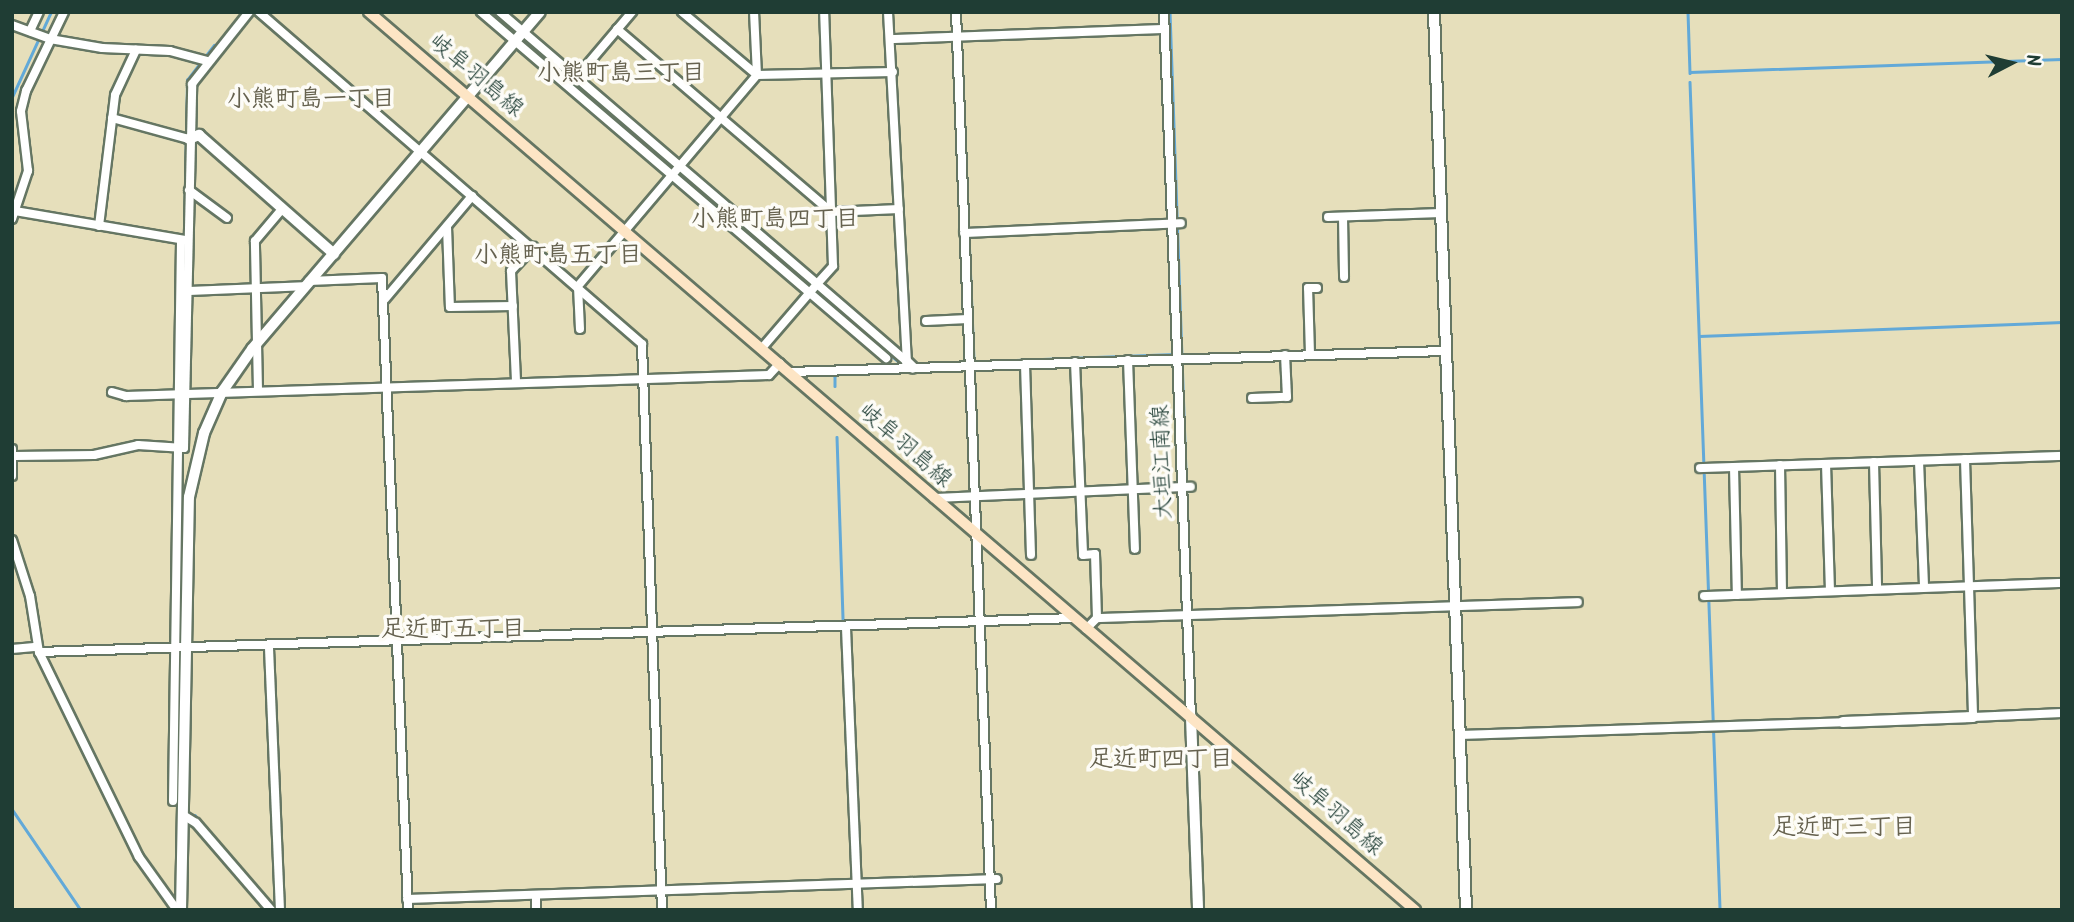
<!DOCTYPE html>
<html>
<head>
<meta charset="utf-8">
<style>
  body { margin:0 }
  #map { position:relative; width:2074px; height:922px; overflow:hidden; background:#e6dfbb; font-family:Kalam,"Klee One",sans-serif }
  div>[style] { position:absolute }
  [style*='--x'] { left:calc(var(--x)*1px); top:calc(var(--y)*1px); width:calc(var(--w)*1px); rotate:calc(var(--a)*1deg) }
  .stream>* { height:2.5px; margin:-1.25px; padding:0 1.25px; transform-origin:1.25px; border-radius:1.25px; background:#62a9d8 }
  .roads { filter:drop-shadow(2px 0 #657663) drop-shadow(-2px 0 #657663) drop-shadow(0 2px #657663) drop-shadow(0 -2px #657663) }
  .minor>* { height:8px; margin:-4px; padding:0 4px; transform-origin:4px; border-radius:4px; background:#fff }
  .tertiary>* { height:10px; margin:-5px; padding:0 5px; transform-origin:5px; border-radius:5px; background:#fff }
  .secondary>* { height:10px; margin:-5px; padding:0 5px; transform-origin:5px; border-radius:5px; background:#fde5c5 }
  span { translate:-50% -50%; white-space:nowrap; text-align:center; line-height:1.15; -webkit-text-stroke:7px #fdfcf7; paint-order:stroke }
  .street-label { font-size:23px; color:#1f3d34 }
  .neighbourhood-label { font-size:24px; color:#66624f; font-weight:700 }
  .frame { position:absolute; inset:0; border:14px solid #1f3d34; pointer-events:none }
  .north { position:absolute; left:1976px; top:28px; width:70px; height:70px; -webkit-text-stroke:5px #fdfcf7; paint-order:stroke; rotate:83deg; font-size:19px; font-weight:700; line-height:28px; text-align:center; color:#1f3d34 }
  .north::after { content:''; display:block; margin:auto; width:24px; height:32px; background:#1f3d34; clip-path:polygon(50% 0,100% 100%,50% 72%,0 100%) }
</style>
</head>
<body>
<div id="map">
  <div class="stream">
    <i style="--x:490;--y:12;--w:35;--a:40"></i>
    <i style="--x:1170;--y:12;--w:689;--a:88.01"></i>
    <i style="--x:1688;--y:12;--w:61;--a:88.1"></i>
    <i style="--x:522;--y:40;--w:499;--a:40.5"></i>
    <i style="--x:1690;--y:72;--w:372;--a:-2"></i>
    <i style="--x:1690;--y:82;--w:829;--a:87.92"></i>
    <i style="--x:12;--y:97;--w:94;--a:-65.4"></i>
    <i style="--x:964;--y:124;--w:105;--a:87.8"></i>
    <i style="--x:969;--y:236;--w:126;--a:87.7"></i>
    <i style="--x:184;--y:238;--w:158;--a:-88.9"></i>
    <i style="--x:187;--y:80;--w:44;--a:-52.4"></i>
    <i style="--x:1699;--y:336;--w:363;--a:-2.2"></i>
    <i style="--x:913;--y:364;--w:262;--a:-2.2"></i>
    <i style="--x:974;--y:372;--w:21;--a:87"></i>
    <i style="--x:835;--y:377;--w:9;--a:90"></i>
    <i style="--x:837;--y:437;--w:185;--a:88.1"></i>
    <i style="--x:12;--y:809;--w:122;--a:55.7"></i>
    <i style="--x:195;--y:815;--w:11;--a:52"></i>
  </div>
  <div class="roads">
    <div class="minor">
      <i style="--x:259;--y:12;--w:507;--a:40.92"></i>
      <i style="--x:642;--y:344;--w:566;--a:87.98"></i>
      <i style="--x:481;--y:12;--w:533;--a:40.51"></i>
      <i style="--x:500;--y:12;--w:418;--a:40.6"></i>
      <i style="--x:817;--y:284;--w:24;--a:-48"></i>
      <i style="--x:833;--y:266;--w:254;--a:-92"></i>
      <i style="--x:682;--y:12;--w:98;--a:40"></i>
      <i style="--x:757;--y:75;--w:136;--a:-1.3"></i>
      <i style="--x:888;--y:12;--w:351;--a:86.9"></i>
      <i style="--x:956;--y:12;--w:899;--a:87.77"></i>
      <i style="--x:1164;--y:12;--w:706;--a:87.81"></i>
      <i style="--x:12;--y:25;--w:40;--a:20.2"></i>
      <i style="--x:50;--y:39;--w:53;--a:9.8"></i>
      <i style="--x:102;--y:48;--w:68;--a:2.5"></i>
      <i style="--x:170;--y:51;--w:38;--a:15"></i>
      <i style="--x:617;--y:29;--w:282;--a:40.5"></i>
      <i style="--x:831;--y:212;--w:68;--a:-2.5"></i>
      <i style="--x:30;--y:31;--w:21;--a:-65"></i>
      <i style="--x:892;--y:39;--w:273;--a:-2.1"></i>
      <i style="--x:576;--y:78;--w:87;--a:-49.7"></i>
      <i style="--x:112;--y:118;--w:80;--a:15.3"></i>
      <i style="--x:189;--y:190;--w:47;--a:36.4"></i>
      <i style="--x:15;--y:211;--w:171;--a:9.7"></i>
      <i style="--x:1328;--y:217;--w:113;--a:-2"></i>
      <i style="--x:1343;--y:217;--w:60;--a:89"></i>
      <i style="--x:12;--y:219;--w:51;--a:-71.6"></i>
      <i style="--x:28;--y:171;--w:60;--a:-96.7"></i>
      <i style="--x:21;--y:111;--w:21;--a:-76"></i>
      <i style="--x:26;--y:91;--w:88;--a:-64.3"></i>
      <i style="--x:99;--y:226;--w:132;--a:-83"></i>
      <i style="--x:115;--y:95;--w:50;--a:-65"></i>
      <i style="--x:447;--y:227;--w:80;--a:87.9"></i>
      <i style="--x:450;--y:307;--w:63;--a:-0.9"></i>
      <i style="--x:964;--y:233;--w:217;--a:-2.6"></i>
      <i style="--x:309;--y:281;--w:73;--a:-2.4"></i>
      <i style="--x:382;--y:278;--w:633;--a:87.64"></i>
      <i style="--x:187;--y:291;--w:118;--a:-2.4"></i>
      <i style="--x:385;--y:299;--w:135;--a:-49.8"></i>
      <i style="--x:926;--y:321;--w:42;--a:-2.7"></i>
      <i style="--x:580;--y:329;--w:43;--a:-92.7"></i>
      <i style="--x:578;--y:286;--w:277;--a:-49.7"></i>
      <i style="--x:757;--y:75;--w:63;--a:-92.7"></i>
      <i style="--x:762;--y:348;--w:84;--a:-49.3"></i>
      <i style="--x:817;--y:284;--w:116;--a:40.8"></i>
      <i style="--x:1310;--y:354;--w:66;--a:-91.7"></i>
      <i style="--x:1308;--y:288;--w:9;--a:0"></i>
      <i style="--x:1128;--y:360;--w:189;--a:87.9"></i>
      <i style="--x:1075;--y:362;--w:193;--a:87.6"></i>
      <i style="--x:1083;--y:555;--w:12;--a:-5"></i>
      <i style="--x:1095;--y:554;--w:64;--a:88.2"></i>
      <i style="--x:1025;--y:364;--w:191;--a:88.2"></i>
      <i style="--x:790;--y:372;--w:655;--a:-1.84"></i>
      <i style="--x:516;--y:381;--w:110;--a:-92.6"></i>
      <i style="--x:511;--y:271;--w:33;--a:-47"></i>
      <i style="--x:258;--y:390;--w:149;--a:-91.2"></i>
      <i style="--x:255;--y:241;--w:43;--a:-49.7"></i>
      <i style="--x:112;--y:392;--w:15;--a:16"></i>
      <i style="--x:126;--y:396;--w:643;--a:-1.87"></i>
      <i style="--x:769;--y:375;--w:16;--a:-47"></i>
      <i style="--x:1252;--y:398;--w:35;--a:-2"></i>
      <i style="--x:1287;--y:397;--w:42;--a:-92.7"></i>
      <i style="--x:12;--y:449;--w:27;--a:90"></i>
      <i style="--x:15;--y:456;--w:79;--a:-0.7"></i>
      <i style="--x:94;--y:455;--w:45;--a:-12.8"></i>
      <i style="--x:138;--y:445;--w:46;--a:3.7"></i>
      <i style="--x:184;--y:448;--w:364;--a:-88.7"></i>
      <i style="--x:192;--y:84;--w:92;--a:-51.6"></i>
      <i style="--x:1965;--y:459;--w:258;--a:88.2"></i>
      <i style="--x:1973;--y:717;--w:89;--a:-2.6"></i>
      <i style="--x:1919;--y:461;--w:126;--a:87.7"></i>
      <i style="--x:1874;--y:462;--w:127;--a:88.6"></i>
      <i style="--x:1826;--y:464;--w:127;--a:88.2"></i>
      <i style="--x:1780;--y:465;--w:128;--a:89.1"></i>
      <i style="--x:1734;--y:467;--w:128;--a:88.7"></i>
      <i style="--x:1700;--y:468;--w:362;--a:-1.9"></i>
      <i style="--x:934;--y:498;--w:257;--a:-2.5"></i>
      <i style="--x:12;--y:540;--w:59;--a:72.2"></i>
      <i style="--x:30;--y:596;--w:57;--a:80.9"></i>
      <i style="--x:39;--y:652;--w:228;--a:64"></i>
      <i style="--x:139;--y:857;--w:65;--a:54.4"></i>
      <i style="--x:1704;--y:596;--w:358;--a:-2.1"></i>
      <i style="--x:846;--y:628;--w:282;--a:87.6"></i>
      <i style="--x:1086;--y:629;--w:16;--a:-45"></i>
      <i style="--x:1097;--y:618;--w:481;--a:-1.9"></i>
      <i style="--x:269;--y:648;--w:262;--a:87.6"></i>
      <i style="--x:12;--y:649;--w:25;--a:-5"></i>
      <i style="--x:39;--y:652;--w:1036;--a:-1.88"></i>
      <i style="--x:1460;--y:735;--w:383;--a:-1.9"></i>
      <i style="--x:173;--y:801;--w:561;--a:-89.18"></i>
      <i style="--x:183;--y:815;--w:15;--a:32"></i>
      <i style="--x:196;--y:823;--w:115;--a:49.2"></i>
      <i style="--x:536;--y:895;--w:15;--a:90"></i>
      <i style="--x:407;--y:899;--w:590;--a:-1.94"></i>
    </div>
    <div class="tertiary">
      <i style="--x:1434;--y:12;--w:899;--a:87.96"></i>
      <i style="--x:189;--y:139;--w:11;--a:-22"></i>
      <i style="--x:199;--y:135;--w:180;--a:41.4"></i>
      <i style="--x:907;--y:362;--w:8;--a:45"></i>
      <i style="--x:1191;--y:717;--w:193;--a:87.9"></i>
      <i style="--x:1843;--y:722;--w:130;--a:-2.2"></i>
      <i style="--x:181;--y:910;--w:413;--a:-88.9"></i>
      <i style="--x:189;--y:497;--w:66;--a:-76.8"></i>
      <i style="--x:204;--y:433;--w:45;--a:-66.3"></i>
      <i style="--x:222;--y:392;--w:52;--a:-55.1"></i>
      <i style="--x:252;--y:349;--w:443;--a:-49.5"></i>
    </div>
    <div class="secondary">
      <i style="--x:369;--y:12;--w:1379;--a:40.65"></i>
    </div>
  </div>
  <div class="street-label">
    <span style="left:476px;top:76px;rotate:40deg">岐阜羽島線</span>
    <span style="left:905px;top:446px;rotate:41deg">岐阜羽島線</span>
    <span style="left:1163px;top:462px;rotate:-92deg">大垣江南線</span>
    <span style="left:1336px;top:814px;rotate:41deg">岐阜羽島線</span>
  </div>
  <div class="neighbourhood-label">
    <span style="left:621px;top:74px">小熊町島三丁目</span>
    <span style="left:311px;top:100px">小熊町島一丁目</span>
    <span style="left:775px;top:220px">小熊町島四丁目</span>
    <span style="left:558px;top:256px">小熊町島五丁目</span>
    <span style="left:453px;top:630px">足近町五丁目</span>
    <span style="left:1161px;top:760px">足近町四丁目</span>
    <span style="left:1844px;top:828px">足近町三丁目</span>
  </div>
  <div class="frame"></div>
  <div class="north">N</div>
</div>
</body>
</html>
